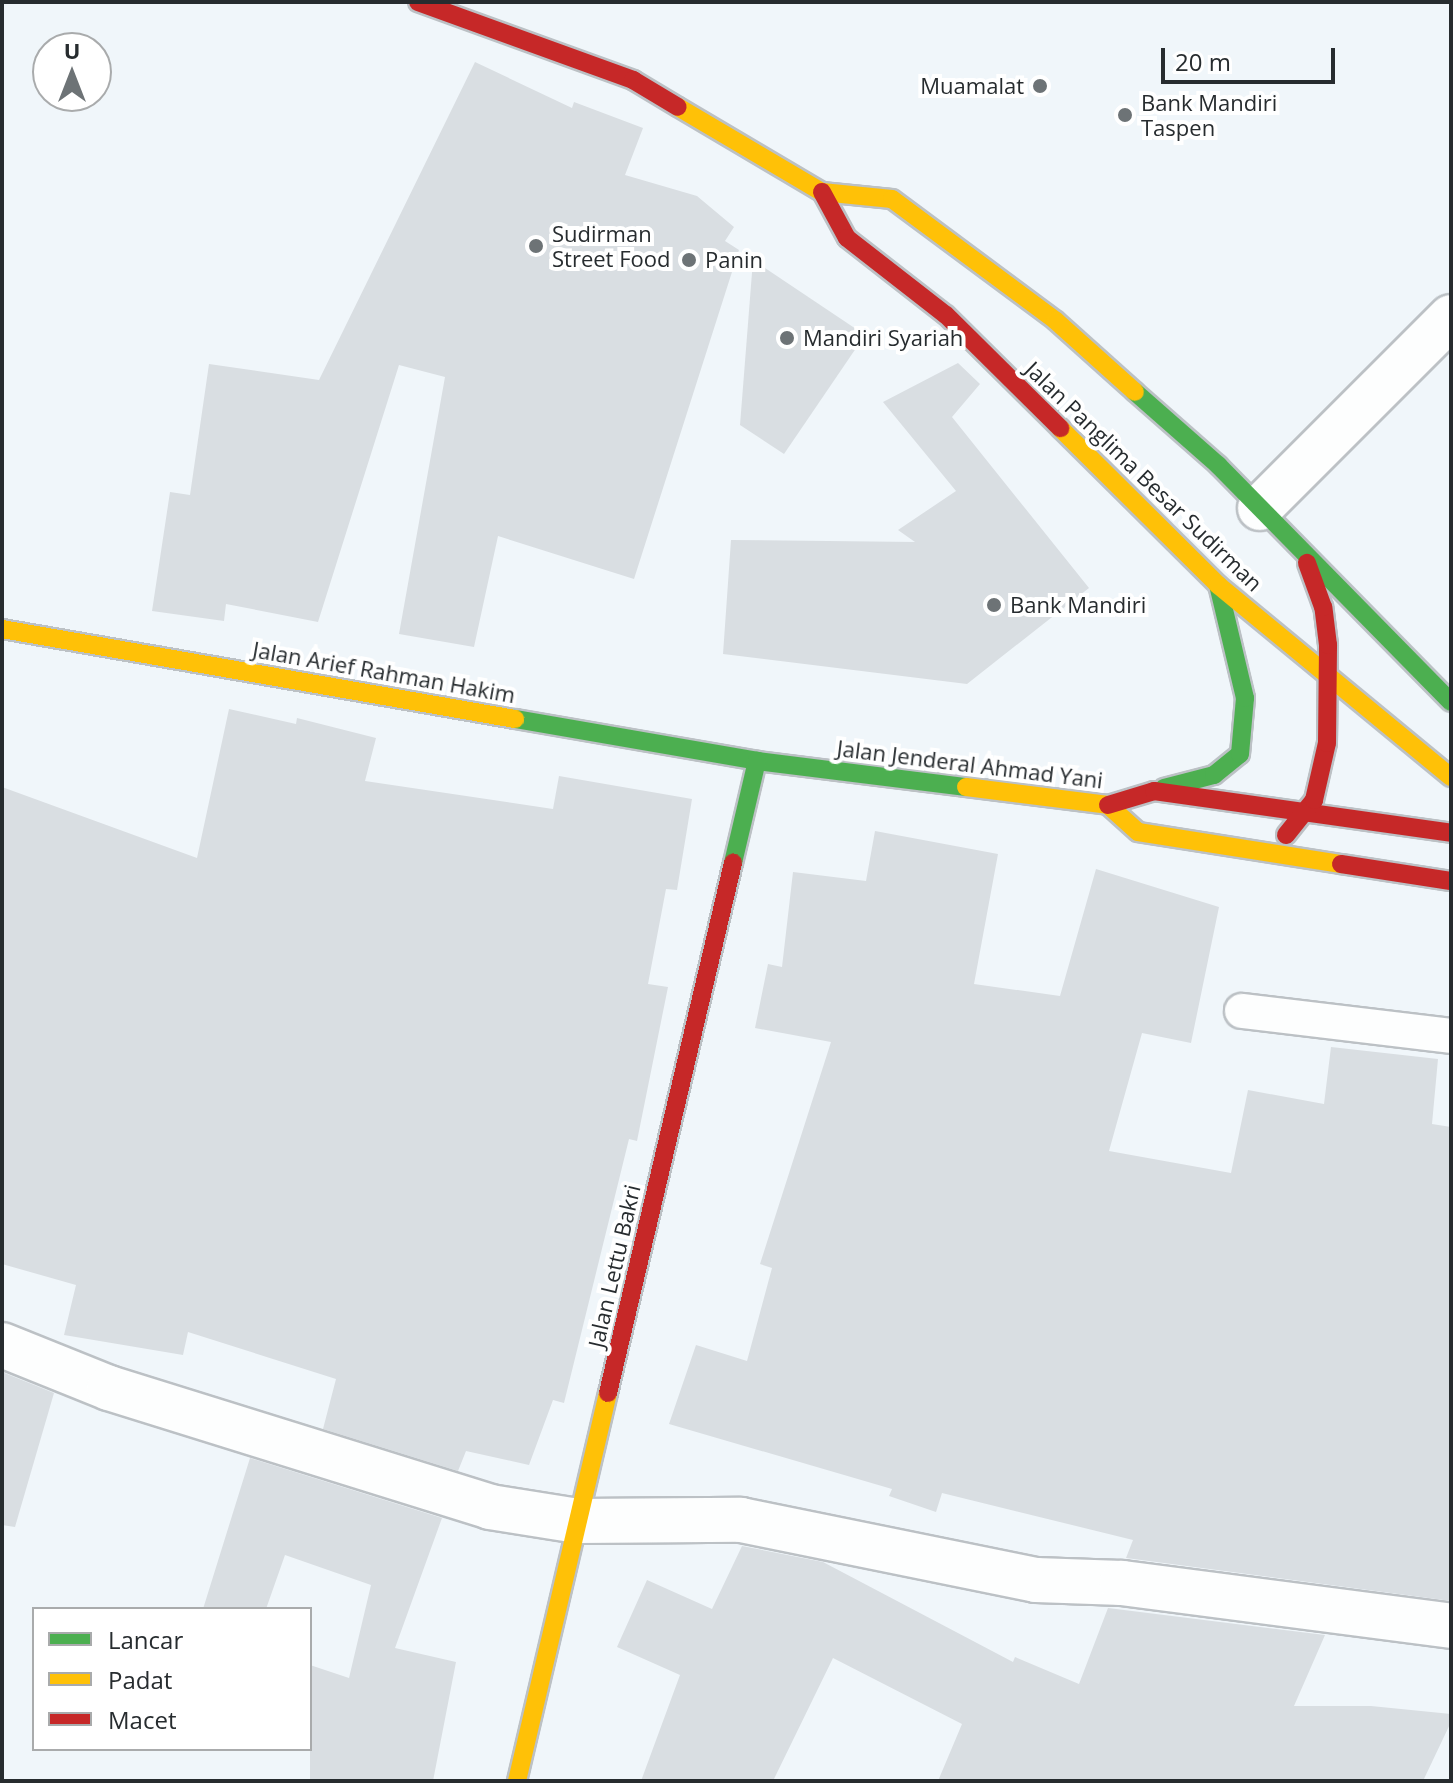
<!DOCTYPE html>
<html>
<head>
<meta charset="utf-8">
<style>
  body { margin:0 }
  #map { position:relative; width:1453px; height:1783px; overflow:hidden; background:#f0f6fa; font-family:"Open Sans",sans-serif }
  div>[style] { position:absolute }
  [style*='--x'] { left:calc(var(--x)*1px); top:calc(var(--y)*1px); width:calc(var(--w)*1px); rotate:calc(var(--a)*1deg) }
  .building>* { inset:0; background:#d9dee2 }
  .roads { filter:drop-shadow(2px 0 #bcc1c5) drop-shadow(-2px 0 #bcc1c5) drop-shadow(0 2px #bcc1c5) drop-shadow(0 -2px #bcc1c5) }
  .lane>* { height:34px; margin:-17px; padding:0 17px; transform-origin:17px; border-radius:17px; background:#fdfefe }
  .street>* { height:44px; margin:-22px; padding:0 22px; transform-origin:22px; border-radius:22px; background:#fdfefe }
  .fast>* { height:18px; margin:-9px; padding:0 9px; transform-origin:9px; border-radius:9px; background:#4caf50 }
  .slow>* { height:18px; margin:-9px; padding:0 9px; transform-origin:9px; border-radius:9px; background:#ffc107 }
  .jam>* { height:18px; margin:-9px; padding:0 9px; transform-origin:9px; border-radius:9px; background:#c62828 }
  .dots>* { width:22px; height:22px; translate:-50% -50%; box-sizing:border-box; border:4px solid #fff; border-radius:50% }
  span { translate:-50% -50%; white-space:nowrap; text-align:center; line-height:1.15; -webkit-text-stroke:8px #fff; paint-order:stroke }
  .poi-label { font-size:22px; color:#272c2f }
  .right { translate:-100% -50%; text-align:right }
  .left { translate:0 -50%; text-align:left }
  .street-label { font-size:22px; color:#272c2f }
  .frame { position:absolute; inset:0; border:4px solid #272c2f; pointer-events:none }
  .legend { position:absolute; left:32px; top:1607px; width:280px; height:144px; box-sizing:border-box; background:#fff; border:2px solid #a9abac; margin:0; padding:10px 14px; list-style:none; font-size:24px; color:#272c2f }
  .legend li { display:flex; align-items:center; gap:16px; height:40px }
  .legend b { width:40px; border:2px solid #a9abac }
  .north { position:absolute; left:32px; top:32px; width:80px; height:80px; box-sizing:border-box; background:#fff; border:2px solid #a9abac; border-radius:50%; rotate:0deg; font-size:22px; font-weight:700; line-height:32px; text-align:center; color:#272c2f }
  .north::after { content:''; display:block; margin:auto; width:28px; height:36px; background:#6d7376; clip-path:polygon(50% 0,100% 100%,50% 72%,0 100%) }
  .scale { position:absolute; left:1161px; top:48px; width:174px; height:36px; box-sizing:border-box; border:4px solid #272c2f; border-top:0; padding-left:10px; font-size:24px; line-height:28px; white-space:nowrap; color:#272c2f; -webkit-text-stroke:6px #fff; paint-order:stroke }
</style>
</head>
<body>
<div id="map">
  <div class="building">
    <i style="clip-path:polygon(475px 62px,572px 108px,574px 102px,643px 128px,625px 175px,697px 196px,734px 227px,725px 241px,739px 250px,634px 579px,498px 536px,474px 647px,399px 634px,445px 377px,399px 365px,318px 622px,226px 604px,224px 621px,152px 611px,170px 492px,190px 495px,209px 364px,319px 380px)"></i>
    <i style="clip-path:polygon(753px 260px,865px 335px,784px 454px,740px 425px)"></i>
    <i style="clip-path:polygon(958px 363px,980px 384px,952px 417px,1089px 588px,967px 684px,723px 654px,731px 540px,915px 542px,898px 530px,956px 491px,883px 402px)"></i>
    <i style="clip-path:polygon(229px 709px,296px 724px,297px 718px,376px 738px,365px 781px,553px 809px,559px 776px,692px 799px,677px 890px,666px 889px,648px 984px,668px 987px,637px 1141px,629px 1139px,564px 1403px,553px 1400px,529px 1465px,466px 1451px,458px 1471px,323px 1429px,336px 1379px,188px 1332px,183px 1355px,64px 1335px,76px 1285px,2px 1264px,2px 787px,197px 858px)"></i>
    <i style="clip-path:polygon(875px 831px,998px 854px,974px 984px,1060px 996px,1096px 869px,1219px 907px,1191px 1043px,1142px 1033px,1109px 1151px,1231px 1173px,1248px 1090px,1324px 1104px,1331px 1047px,1438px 1059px,1432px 1124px,1451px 1127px,1451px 1601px,1126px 1558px,1133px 1540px,942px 1493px,936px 1512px,889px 1496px,892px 1489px,669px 1424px,696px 1345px,747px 1361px,772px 1268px,760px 1264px,831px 1042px,755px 1028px,768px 964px,782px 967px,793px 872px,866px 881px)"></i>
    <i style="clip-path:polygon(2px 1372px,54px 1393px,15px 1527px,2px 1525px)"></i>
    <i style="clip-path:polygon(250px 1458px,442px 1518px,395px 1648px,456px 1662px,433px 1781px,310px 1781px,310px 1665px,349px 1678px,371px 1585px,285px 1555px,266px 1609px,203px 1609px)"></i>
    <i style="clip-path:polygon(742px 1546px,823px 1562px,1013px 1662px,1015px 1657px,1079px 1684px,1108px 1608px,1325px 1635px,1294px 1706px,1371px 1706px,1451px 1714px,1451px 1722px,1423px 1781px,938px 1781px,962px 1724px,833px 1658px,773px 1781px,641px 1781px,680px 1675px,617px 1647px,647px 1580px,712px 1609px)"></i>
  </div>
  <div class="roads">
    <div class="lane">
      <i style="--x:1242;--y:1011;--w:210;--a:6.8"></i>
    </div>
    <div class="street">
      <i style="--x:1260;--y:508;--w:270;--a:-45"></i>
      <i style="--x:2;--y:1345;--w:115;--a:21.9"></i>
      <i style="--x:109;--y:1388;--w:399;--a:17.3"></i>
      <i style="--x:490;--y:1507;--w:89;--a:9"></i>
      <i style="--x:578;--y:1521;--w:163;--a:-0.4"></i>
      <i style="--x:741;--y:1520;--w:301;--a:11.5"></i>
      <i style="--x:1036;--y:1580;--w:86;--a:2"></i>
      <i style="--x:1122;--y:1583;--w:332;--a:7.4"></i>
    </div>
    <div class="fast">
      <i style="--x:1135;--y:392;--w:111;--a:41.3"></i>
      <i style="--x:1218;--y:465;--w:332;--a:45.5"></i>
      <i style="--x:515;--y:719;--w:246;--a:9.8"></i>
      <i style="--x:757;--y:761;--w:211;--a:7.1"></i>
      <i style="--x:1164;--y:788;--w:52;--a:-14.6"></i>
      <i style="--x:1214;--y:775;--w:33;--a:-39"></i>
      <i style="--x:1240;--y:754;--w:56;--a:-84.9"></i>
      <i style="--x:1245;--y:698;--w:116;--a:-103.4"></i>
      <i style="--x:733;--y:863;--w:105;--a:-76.8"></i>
    </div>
    <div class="slow">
      <i style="--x:678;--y:107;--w:167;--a:30.6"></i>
      <i style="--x:822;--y:192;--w:70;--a:5.7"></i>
      <i style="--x:892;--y:199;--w:204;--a:36.6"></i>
      <i style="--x:1056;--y:321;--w:106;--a:41.9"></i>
      <i style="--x:1060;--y:428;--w:223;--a:44.8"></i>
      <i style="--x:1218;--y:585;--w:302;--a:39.5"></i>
      <i style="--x:2;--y:629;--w:521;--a:9.95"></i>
      <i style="--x:966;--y:787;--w:143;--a:7.2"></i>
      <i style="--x:1108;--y:805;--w:40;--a:42"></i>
      <i style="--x:1138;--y:832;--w:206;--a:9"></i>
      <i style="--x:517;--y:1781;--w:399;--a:-76.8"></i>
    </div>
    <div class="jam">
      <i style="--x:418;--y:2;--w:229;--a:19.9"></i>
      <i style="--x:633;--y:80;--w:52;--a:31"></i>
      <i style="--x:822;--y:192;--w:52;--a:61.5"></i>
      <i style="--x:847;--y:238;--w:125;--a:37.9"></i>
      <i style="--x:946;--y:315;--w:161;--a:44.7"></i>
      <i style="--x:1108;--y:805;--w:48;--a:-16.9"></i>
      <i style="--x:1154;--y:791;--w:300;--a:8"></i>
      <i style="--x:1286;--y:835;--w:45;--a:-51.3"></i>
      <i style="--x:1314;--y:800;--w:58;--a:-77.2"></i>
      <i style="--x:1327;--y:743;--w:98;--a:-89.4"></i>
      <i style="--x:1328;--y:645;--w:38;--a:-97"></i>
      <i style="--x:1323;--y:607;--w:47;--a:-110"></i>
      <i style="--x:1341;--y:864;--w:111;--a:8.8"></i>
      <i style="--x:608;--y:1393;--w:545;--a:-76.73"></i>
    </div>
  </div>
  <div class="dots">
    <i style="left:1040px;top:86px;background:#6d7376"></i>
    <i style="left:1125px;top:115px;background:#6d7376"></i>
    <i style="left:536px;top:246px;background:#6d7376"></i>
    <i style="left:689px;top:260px;background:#6d7376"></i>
    <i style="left:787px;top:338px;background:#6d7376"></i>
    <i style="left:994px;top:605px;background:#6d7376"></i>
  </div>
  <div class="poi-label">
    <span class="right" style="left:1024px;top:86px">Muamalat</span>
    <span class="left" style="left:1141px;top:115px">Bank Mandiri<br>Taspen</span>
    <span class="left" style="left:552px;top:246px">Sudirman<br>Street Food</span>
    <span class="left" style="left:705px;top:260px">Panin</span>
    <span class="left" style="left:803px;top:338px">Mandiri Syariah</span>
    <span class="left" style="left:1010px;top:605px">Bank Mandiri</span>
  </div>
  <div class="street-label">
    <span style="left:1144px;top:476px;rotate:44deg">Jalan Panglima Besar Sudirman</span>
    <span style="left:384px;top:672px;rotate:10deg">Jalan Arief Rahman Hakim</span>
    <span style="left:970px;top:764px;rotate:7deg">Jalan Jenderal Ahmad Yani</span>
    <span style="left:614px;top:1266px;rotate:-77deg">Jalan Lettu Bakri</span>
  </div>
  <div class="frame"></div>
  <ul class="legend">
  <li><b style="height:10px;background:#4caf50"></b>Lancar</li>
  <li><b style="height:10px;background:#ffc107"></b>Padat</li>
  <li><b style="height:10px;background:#c62828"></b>Macet</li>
  </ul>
  <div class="north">U</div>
  <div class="scale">20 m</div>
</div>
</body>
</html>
